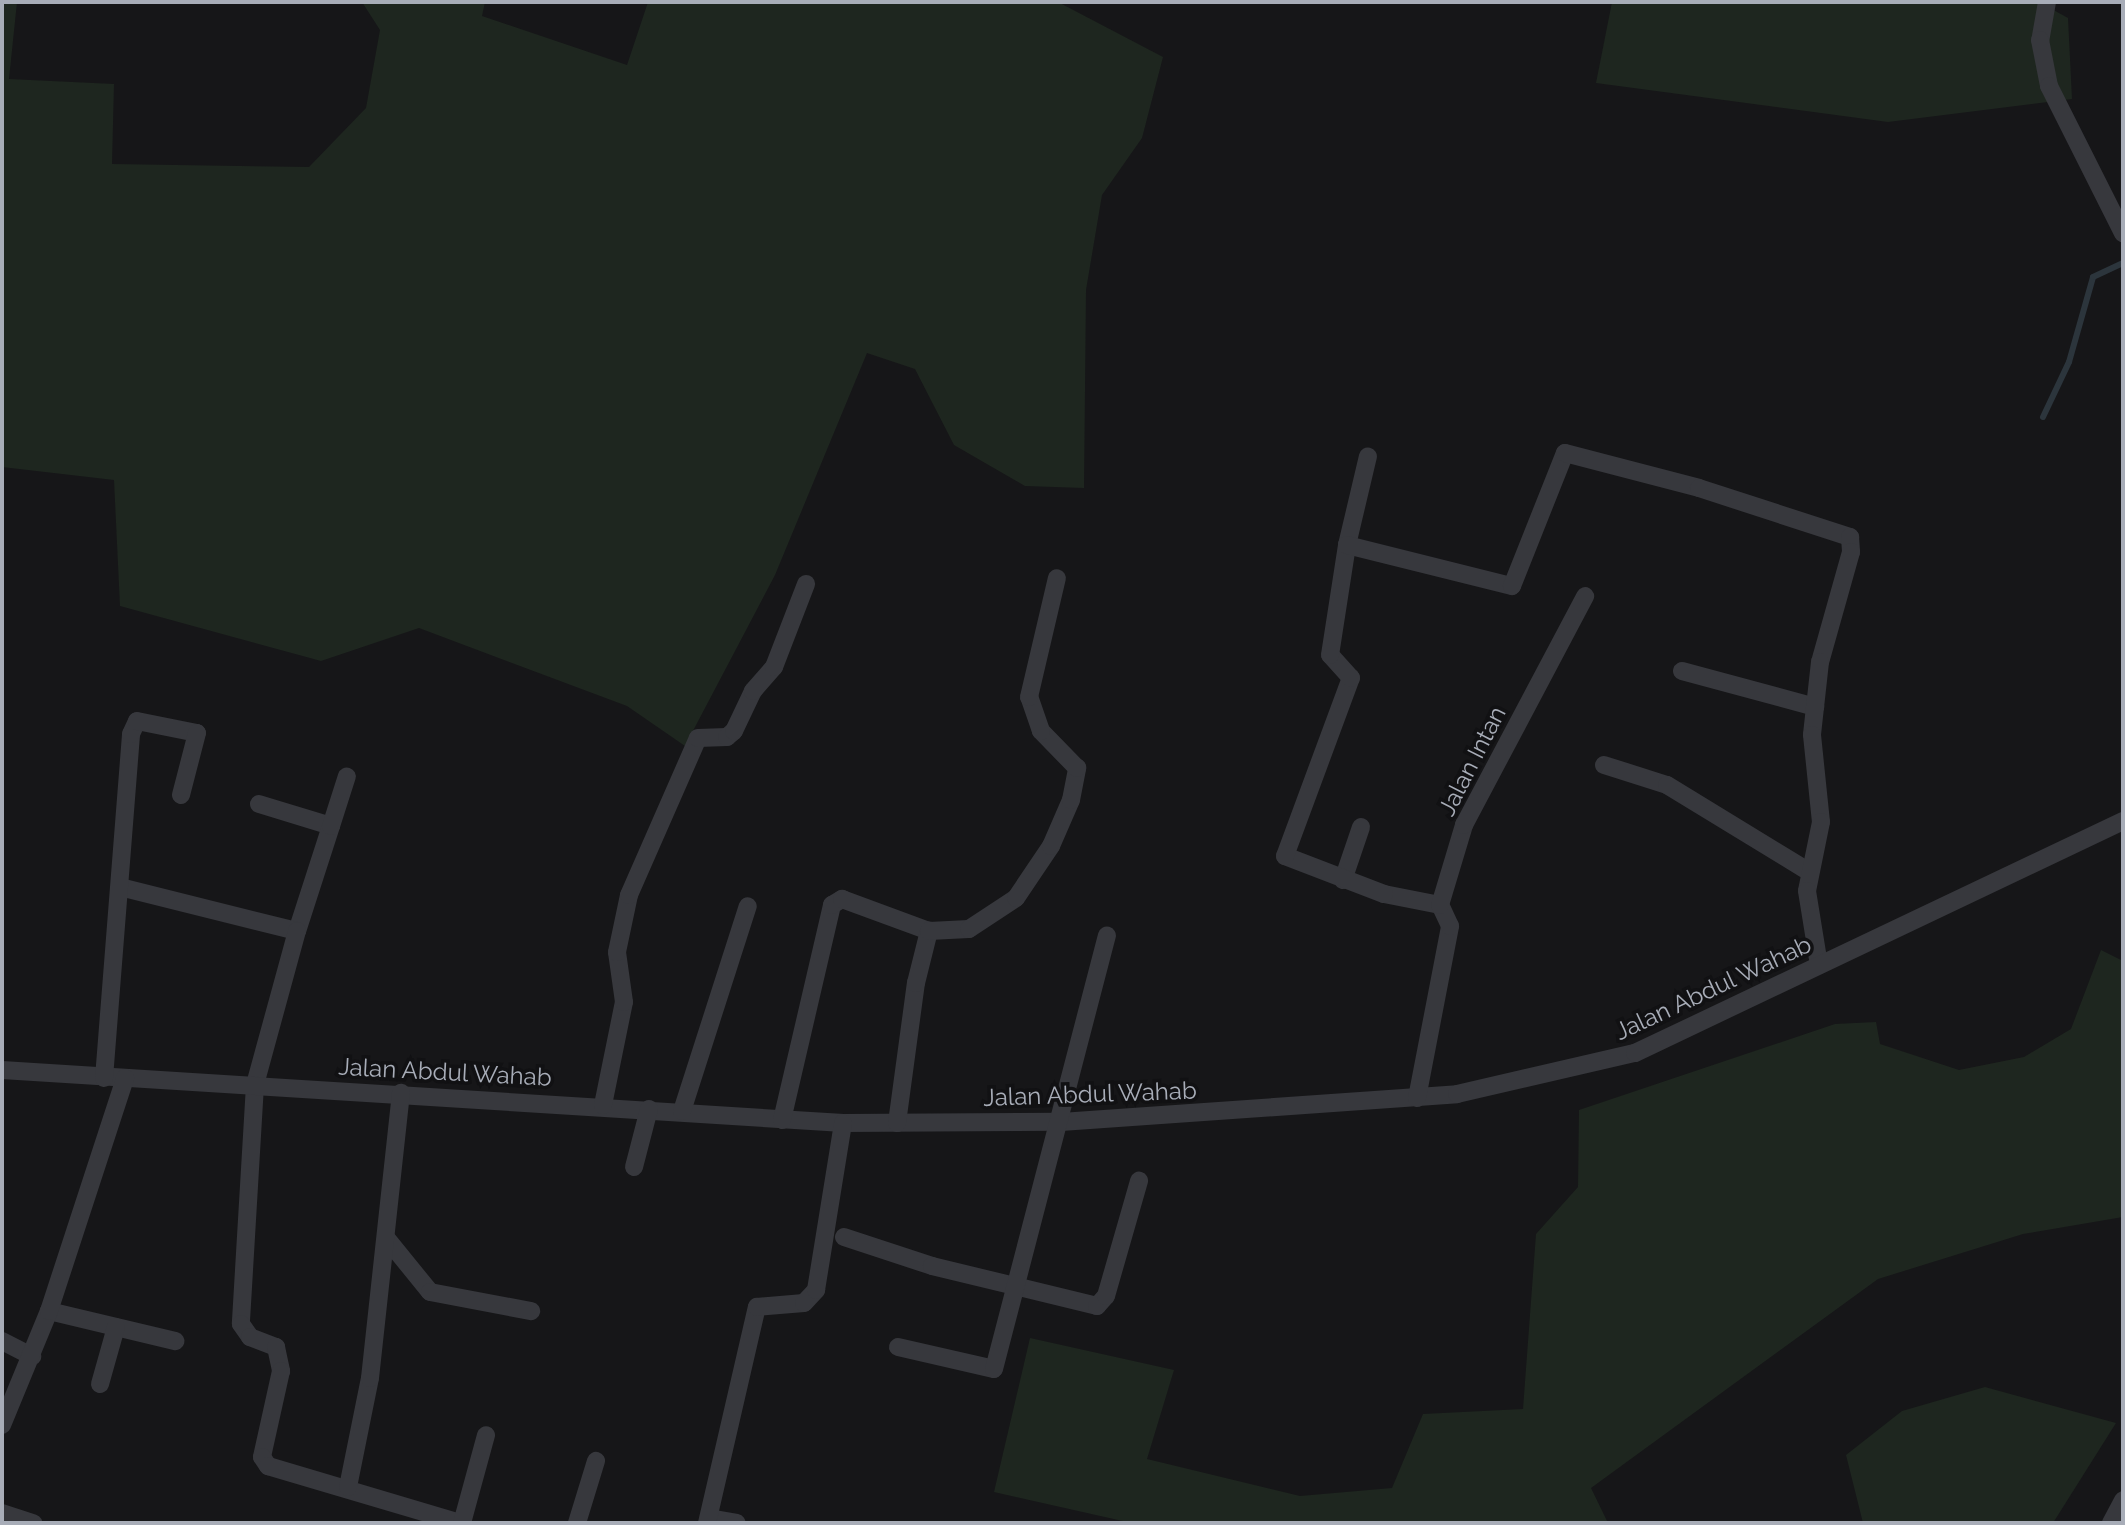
<!DOCTYPE html>
<html>
<head>
<meta charset="utf-8">
<style>
  body { margin:0 }
  #map { position:relative; width:2125px; height:1525px; overflow:hidden; background:#161618; font-family:Raleway,sans-serif }
  div>[style] { position:absolute }
  [style*='--x'] { left:calc(var(--x)*1px); top:calc(var(--y)*1px); width:calc(var(--w)*1px); rotate:calc(var(--a)*1deg) }
  .green>* { inset:0; background:#1e261f }
  .stream>* { height:6px; margin:-3px; padding:0 3px; transform-origin:3px; border-radius:3px; background:#2c353c }
  .minor>* { height:18px; margin:-9px; padding:0 9px; transform-origin:9px; border-radius:9px; background:#37383d }
  span { translate:-50% -50%; white-space:nowrap; text-align:center; line-height:1.15; -webkit-text-stroke:7px #111113; paint-order:stroke }
  .street-label { font-size:24px; color:#a8adb8 }
  .frame { position:absolute; inset:0; border:4px solid #a8adb8; pointer-events:none }
</style>
</head>
<body>
<div id="map">
  <div class="green">
    <i style="clip-path:polygon(2px 2px,17px 2px,9px 79px,114px 84px,112px 164px,309px 167px,366px 108px,380px 30px,362px 2px,485px 2px,482px 16px,627px 65px,648px 2px,1058px 2px,1163px 57px,1142px 138px,1102px 195px,1086px 290px,1084px 488px,1025px 486px,954px 445px,915px 369px,867px 353px,775px 575px,685px 746px,627px 706px,419px 628px,321px 661px,120px 606px,114px 480px,2px 467px)"></i>
    <i style="clip-path:polygon(1612px 2px,2039px 2px,2068px 18px,2072px 99px,1888px 122px,1596px 83px)"></i>
    <i style="clip-path:polygon(2101px 950px,2123px 961px,2123px 1217px,2023px 1234px,1878px 1279px,1591px 1488px,1608px 1523px,1127px 1522px,994px 1492px,1030px 1338px,1174px 1370px,1147px 1459px,1300px 1496px,1392px 1488px,1423px 1414px,1523px 1409px,1536px 1234px,1578px 1187px,1579px 1110px,1835px 1024px,1876px 1022px,1880px 1044px,1959px 1070px,2024px 1057px,2071px 1029px)"></i>
    <i style="clip-path:polygon(1985px 1387px,2116px 1423px,2053px 1523px,1863px 1523px,1846px 1455px,1902px 1411px)"></i>
  </div>
  <div class="stream">
    <i style="--x:2043;--y:417;--w:61;--a:-64.7"></i>
    <i style="--x:2069;--y:362;--w:88;--a:-74.2"></i>
    <i style="--x:2093;--y:277;--w:33;--a:-25"></i>
  </div>
  <div class="minor">
    <i style="--x:2047;--y:2;--w:39;--a:100"></i>
    <i style="--x:2040;--y:40;--w:47;--a:78.9"></i>
    <i style="--x:2049;--y:86;--w:165;--a:63.3"></i>
    <i style="--x:1347;--y:545;--w:91;--a:-76.7"></i>
    <i style="--x:1682;--y:671;--w:138;--a:15.1"></i>
    <i style="--x:1604;--y:765;--w:66;--a:17.6"></i>
    <i style="--x:1667;--y:785;--w:165;--a:31.4"></i>
    <i style="--x:259;--y:804;--w:75;--a:17"></i>
    <i style="--x:331;--y:826;--w:110;--a:107.9"></i>
    <i style="--x:331;--y:826;--w:52;--a:-72.3"></i>
    <i style="--x:1343;--y:880;--w:56;--a:-71.2"></i>
    <i style="--x:120;--y:887;--w:182;--a:14"></i>
    <i style="--x:297;--y:931;--w:160;--a:105.3"></i>
    <i style="--x:255;--y:1085;--w:239;--a:93.4"></i>
    <i style="--x:241;--y:1324;--w:16;--a:55"></i>
    <i style="--x:250;--y:1337;--w:28;--a:21"></i>
    <i style="--x:276;--y:1347;--w:25;--a:78"></i>
    <i style="--x:281;--y:1371;--w:88;--a:102.5"></i>
    <i style="--x:262;--y:1457;--w:11;--a:56"></i>
    <i style="--x:268;--y:1466;--w:200;--a:16.5"></i>
    <i style="--x:1440;--y:905;--w:57;--a:-168.9"></i>
    <i style="--x:1384;--y:894;--w:106;--a:-159"></i>
    <i style="--x:1285;--y:856;--w:190;--a:-69.7"></i>
    <i style="--x:1351;--y:678;--w:31;--a:-132"></i>
    <i style="--x:1330;--y:655;--w:111;--a:-81.2"></i>
    <i style="--x:1347;--y:545;--w:170;--a:14"></i>
    <i style="--x:1512;--y:586;--w:143;--a:-68.3"></i>
    <i style="--x:1565;--y:453;--w:138;--a:14.6"></i>
    <i style="--x:1699;--y:488;--w:159;--a:18"></i>
    <i style="--x:1850;--y:537;--w:15;--a:86"></i>
    <i style="--x:1851;--y:552;--w:114;--a:105.7"></i>
    <i style="--x:1820;--y:662;--w:73;--a:96.3"></i>
    <i style="--x:1812;--y:735;--w:87;--a:84.1"></i>
    <i style="--x:1821;--y:822;--w:70;--a:101.5"></i>
    <i style="--x:1807;--y:891;--w:75;--a:80.8"></i>
    <i style="--x:2;--y:1070;--w:843;--a:3.61"></i>
    <i style="--x:843;--y:1123;--w:218;--a:-0.3"></i>
    <i style="--x:1061;--y:1122;--w:397;--a:-4"></i>
    <i style="--x:1457;--y:1094;--w:183;--a:-13"></i>
    <i style="--x:1635;--y:1053;--w:540;--a:-25.43"></i>
    <i style="--x:104;--y:1078;--w:345;--a:-85.5"></i>
    <i style="--x:131;--y:734;--w:14;--a:-65"></i>
    <i style="--x:137;--y:721;--w:61;--a:11.3"></i>
    <i style="--x:197;--y:733;--w:64;--a:104.5"></i>
    <i style="--x:1417;--y:1098;--w:175;--a:-79.1"></i>
    <i style="--x:1450;--y:926;--w:23;--a:-115"></i>
    <i style="--x:1440;--y:905;--w:84;--a:-73.3"></i>
    <i style="--x:1464;--y:825;--w:259;--a:-62.1"></i>
    <i style="--x:603;--y:1105;--w:105;--a:-78.5"></i>
    <i style="--x:624;--y:1002;--w:50;--a:-98"></i>
    <i style="--x:617;--y:952;--w:58;--a:-78.1"></i>
    <i style="--x:629;--y:895;--w:171;--a:-66.3"></i>
    <i style="--x:698;--y:738;--w:29;--a:-2"></i>
    <i style="--x:727;--y:737;--w:9;--a:-41"></i>
    <i style="--x:734;--y:731;--w:44;--a:-64.6"></i>
    <i style="--x:753;--y:691;--w:32;--a:-49"></i>
    <i style="--x:774;--y:667;--w:89;--a:-68.9"></i>
    <i style="--x:682;--y:1111;--w:215;--a:-72.2"></i>
    <i style="--x:782;--y:1120;--w:221;--a:-76.9"></i>
    <i style="--x:832;--y:905;--w:12;--a:-31"></i>
    <i style="--x:842;--y:899;--w:93;--a:20.2"></i>
    <i style="--x:897;--y:1123;--w:141;--a:-82.3"></i>
    <i style="--x:916;--y:983;--w:54;--a:-76"></i>
    <i style="--x:929;--y:931;--w:40;--a:-2.9"></i>
    <i style="--x:969;--y:929;--w:56;--a:-33.4"></i>
    <i style="--x:1016;--y:898;--w:63;--a:-56.1"></i>
    <i style="--x:1051;--y:846;--w:50;--a:-66.5"></i>
    <i style="--x:1071;--y:800;--w:33;--a:-79"></i>
    <i style="--x:1077;--y:768;--w:52;--a:-134.2"></i>
    <i style="--x:1041;--y:731;--w:36;--a:-109"></i>
    <i style="--x:1029;--y:697;--w:122;--a:-76.8"></i>
    <i style="--x:634;--y:1167;--w:60;--a:-75.5"></i>
    <i style="--x:844;--y:1237;--w:93;--a:18.2"></i>
    <i style="--x:932;--y:1266;--w:170;--a:13.6"></i>
    <i style="--x:1097;--y:1306;--w:13;--a:-48"></i>
    <i style="--x:1106;--y:1296;--w:120;--a:-74"></i>
    <i style="--x:387;--y:1239;--w:68;--a:50.9"></i>
    <i style="--x:430;--y:1292;--w:103;--a:10.7"></i>
    <i style="--x:49;--y:1311;--w:130;--a:13.4"></i>
    <i style="--x:2;--y:1341;--w:34;--a:27"></i>
    <i style="--x:898;--y:1347;--w:98;--a:12.9"></i>
    <i style="--x:994;--y:1369;--w:448;--a:-75.4"></i>
    <i style="--x:100;--y:1384;--w:59;--a:-74.3"></i>
    <i style="--x:2;--y:1425;--w:123;--a:-67.6"></i>
    <i style="--x:49;--y:1311;--w:245;--a:-71.9"></i>
    <i style="--x:348;--y:1487;--w:111;--a:-78.6"></i>
    <i style="--x:370;--y:1378;--w:287;--a:-83.8"></i>
    <i style="--x:2;--y:1513;--w:33;--a:18"></i>
    <i style="--x:709;--y:1518;--w:28;--a:10"></i>
    <i style="--x:462;--y:1523;--w:91;--a:-74.7"></i>
    <i style="--x:577;--y:1523;--w:65;--a:-73"></i>
    <i style="--x:707;--y:1523;--w:222;--a:-77"></i>
    <i style="--x:757;--y:1307;--w:47;--a:-4.9"></i>
    <i style="--x:804;--y:1303;--w:18;--a:-47"></i>
    <i style="--x:816;--y:1290;--w:169;--a:-80.8"></i>
    <i style="--x:2111;--y:1523;--w:26;--a:-62"></i>
  </div>
  <div class="street-label">
    <span style="left:1472px;top:761px;rotate:-63deg">Jalan Intan</span>
    <span style="left:1713px;top:988px;rotate:-25deg">Jalan Abdul Wahab</span>
    <span style="left:445px;top:1072px;rotate:3deg">Jalan Abdul Wahab</span>
    <span style="left:1090px;top:1094px;rotate:-2deg">Jalan Abdul Wahab</span>
  </div>
  <div class="frame"></div>
</div>
</body>
</html>
